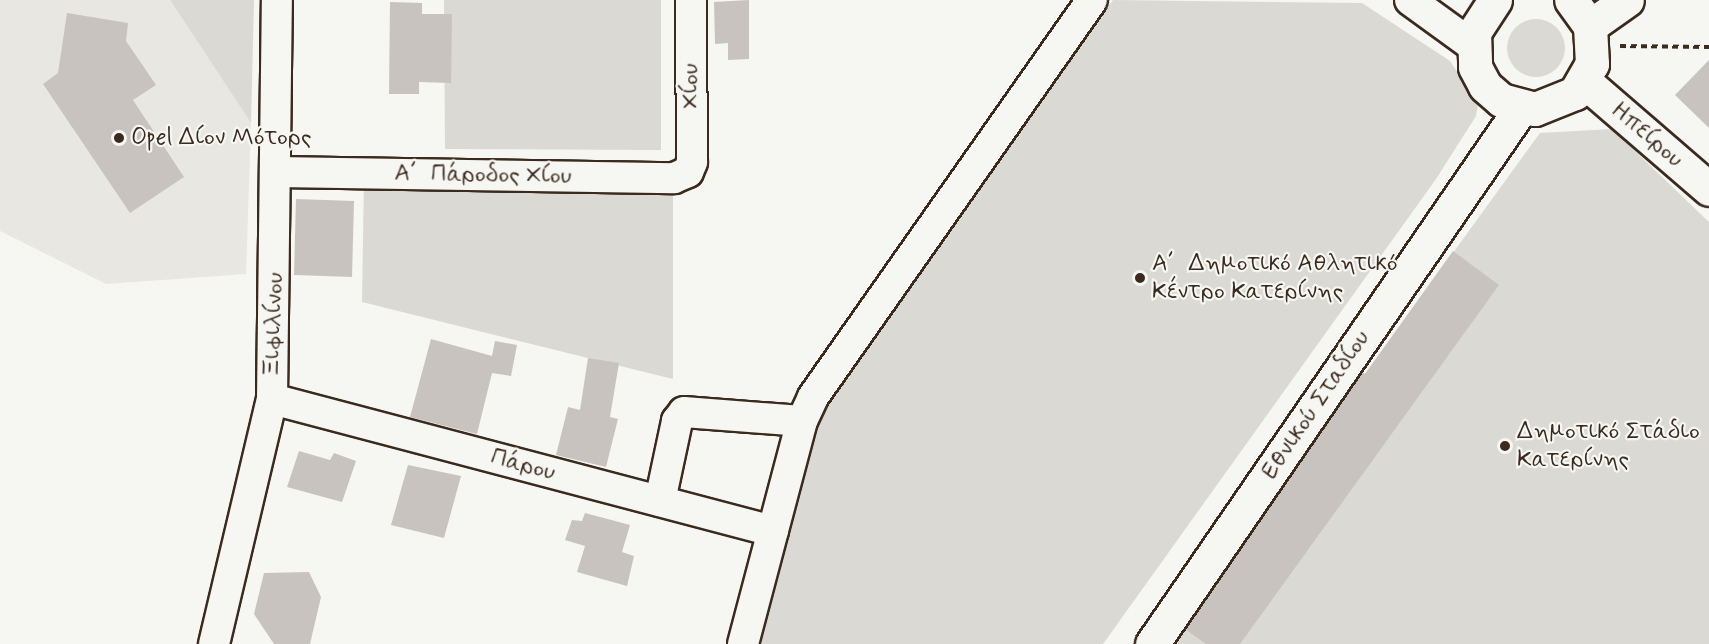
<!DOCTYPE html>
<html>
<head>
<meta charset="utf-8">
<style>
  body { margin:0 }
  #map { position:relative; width:1709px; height:644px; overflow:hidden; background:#f6f6f2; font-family:Mynerve,sans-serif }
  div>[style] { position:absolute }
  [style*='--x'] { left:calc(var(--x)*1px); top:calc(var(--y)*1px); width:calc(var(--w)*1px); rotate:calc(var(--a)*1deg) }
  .built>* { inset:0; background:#e8e7e2 }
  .green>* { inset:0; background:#dad9d3 }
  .round { border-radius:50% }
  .building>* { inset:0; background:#c8c3be }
  .path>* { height:4px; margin-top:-2px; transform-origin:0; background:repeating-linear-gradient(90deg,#3b2a1e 0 6px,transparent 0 10.5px) }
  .roads { filter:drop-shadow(2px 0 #3b2a1e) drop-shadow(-2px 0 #3b2a1e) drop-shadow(0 2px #3b2a1e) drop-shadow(0 -2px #3b2a1e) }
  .street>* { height:30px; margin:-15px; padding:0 15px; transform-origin:15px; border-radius:15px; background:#f6f6f2 }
  .secondary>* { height:33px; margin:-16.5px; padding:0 16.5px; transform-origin:16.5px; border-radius:16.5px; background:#f6f6f2 }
  .dots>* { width:16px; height:16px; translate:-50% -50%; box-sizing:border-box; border:3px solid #f6f6f2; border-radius:50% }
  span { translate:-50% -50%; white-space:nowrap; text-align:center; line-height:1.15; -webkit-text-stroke:4.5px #f6f6f2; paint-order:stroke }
  .street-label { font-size:24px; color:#3b2a1e }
  .poi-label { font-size:24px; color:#3b2a1e }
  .left { translate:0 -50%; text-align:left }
</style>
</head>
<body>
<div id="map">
  <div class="built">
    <i style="clip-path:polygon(0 0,170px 0,251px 123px,246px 274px,106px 284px,0 231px)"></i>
  </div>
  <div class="green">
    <i style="clip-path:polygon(170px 0,254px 0,251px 123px)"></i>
    <i style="clip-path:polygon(444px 0,661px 0,661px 150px,445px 149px)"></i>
    <i style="clip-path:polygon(1113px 0,1362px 3px,1450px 61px,1478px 104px,1476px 116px,1436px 179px,1103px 644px,751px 644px,813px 417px)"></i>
    <i class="round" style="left:1507px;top:19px;width:58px;height:58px"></i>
    <i style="clip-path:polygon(1612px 129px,1709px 222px,1709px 644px,1173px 644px,1252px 532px,1243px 525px,1357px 368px,1365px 374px,1540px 133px)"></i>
    <i style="clip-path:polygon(364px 179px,673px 184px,673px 379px,362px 302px)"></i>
  </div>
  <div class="building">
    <i style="clip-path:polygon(749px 0,749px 59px,728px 60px,728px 43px,715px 44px,714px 2px)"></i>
    <i style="clip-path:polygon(390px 2px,422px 3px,422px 14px,452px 14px,451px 83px,419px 82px,419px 94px,389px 94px)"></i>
    <i style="clip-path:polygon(67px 13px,128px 23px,126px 41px,156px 85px,133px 100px,184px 177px,130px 213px,43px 84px,58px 73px)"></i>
    <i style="clip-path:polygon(1709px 60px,1709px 128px,1675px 95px)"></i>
    <i style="clip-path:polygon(296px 199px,354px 201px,352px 277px,294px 275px)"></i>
    <i style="clip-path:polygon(1453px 251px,1499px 285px,1240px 644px,1206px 644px,1185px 629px,1362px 372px,1365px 374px)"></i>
    <i style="clip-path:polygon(431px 339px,492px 356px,495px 341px,517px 345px,511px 376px,492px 373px,477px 434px,410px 417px)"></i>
    <i style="clip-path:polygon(588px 358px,619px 363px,610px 417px,618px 419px,606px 467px,556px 455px,568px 407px,580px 410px)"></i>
    <i style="clip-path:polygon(299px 451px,330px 460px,334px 453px,356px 461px,342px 502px,287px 487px)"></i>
    <i style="clip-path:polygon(408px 465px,461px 476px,444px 538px,391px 525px)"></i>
    <i style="clip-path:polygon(585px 513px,630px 525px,622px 552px,634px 556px,627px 586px,577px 572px,585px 546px,565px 540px,572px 520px,582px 521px)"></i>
    <i style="clip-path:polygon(309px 572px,321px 597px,310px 644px,274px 644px,254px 614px,264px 573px)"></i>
  </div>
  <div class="path">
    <i style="--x:1620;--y:46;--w:89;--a:0.6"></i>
  </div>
  <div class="roads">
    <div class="street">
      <i style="--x:1410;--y:0;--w:77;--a:36"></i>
      <i style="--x:277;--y:172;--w:397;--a:0.9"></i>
      <i style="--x:674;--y:178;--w:15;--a:-23"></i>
      <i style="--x:688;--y:172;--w:11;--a:-68"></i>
      <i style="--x:692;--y:162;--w:162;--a:-90.4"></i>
      <i style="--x:272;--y:399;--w:518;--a:14.76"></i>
      <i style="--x:660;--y:501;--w:82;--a:-78"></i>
      <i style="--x:677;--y:421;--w:11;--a:-52"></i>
      <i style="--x:684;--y:412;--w:118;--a:4.4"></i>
      <i style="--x:214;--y:644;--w:252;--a:-76.7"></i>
      <i style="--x:272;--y:399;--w:399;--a:-89.3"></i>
      <i style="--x:743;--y:644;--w:231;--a:-75.2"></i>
      <i style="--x:802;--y:421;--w:26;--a:-65"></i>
      <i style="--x:813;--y:397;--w:485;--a:-54.9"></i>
    </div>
    <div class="secondary">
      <i style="--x:1495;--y:0;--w:38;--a:123"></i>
      <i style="--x:1474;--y:32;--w:35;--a:88"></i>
      <i style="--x:1475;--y:67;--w:21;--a:62"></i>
      <i style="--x:1485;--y:86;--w:21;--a:41"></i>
      <i style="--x:1501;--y:100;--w:35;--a:15"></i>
      <i style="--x:1535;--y:109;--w:43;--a:-21.8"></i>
      <i style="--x:1575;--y:93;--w:34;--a:-60"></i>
      <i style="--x:1592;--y:64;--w:38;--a:-93"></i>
      <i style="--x:1590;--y:26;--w:32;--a:-126"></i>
      <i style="--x:1590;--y:26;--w:45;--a:-35.1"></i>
      <i style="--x:1584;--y:81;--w:165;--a:40.8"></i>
      <i style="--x:1152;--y:644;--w:651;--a:-55.46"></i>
    </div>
  </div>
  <div class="dots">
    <i style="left:119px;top:138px;background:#3b2a1e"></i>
    <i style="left:1140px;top:278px;background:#3b2a1e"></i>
    <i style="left:1505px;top:446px;background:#3b2a1e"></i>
  </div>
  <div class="street-label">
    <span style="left:691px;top:86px;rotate:-90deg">Χίου</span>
    <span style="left:1647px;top:135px;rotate:41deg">Ηπείρου</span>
    <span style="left:483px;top:175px;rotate:1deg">Α΄ Πάροδος Χίου</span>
    <span style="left:274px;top:325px;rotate:-88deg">Ξιφιλίνου</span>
    <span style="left:1316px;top:405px;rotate:-56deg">Εθνικού Σταδίου</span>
    <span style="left:523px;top:465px;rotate:15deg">Πάρου</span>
  </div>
  <div class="poi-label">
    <span class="left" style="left:131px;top:138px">Opel Δίον Μότορς</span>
    <span class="left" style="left:1152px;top:278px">Α΄ Δημοτικό Αθλητικό<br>Κέντρο Κατερίνης</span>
    <span class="left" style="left:1517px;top:446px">Δημοτικό Στάδιο<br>Κατερίνης</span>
  </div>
</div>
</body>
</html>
